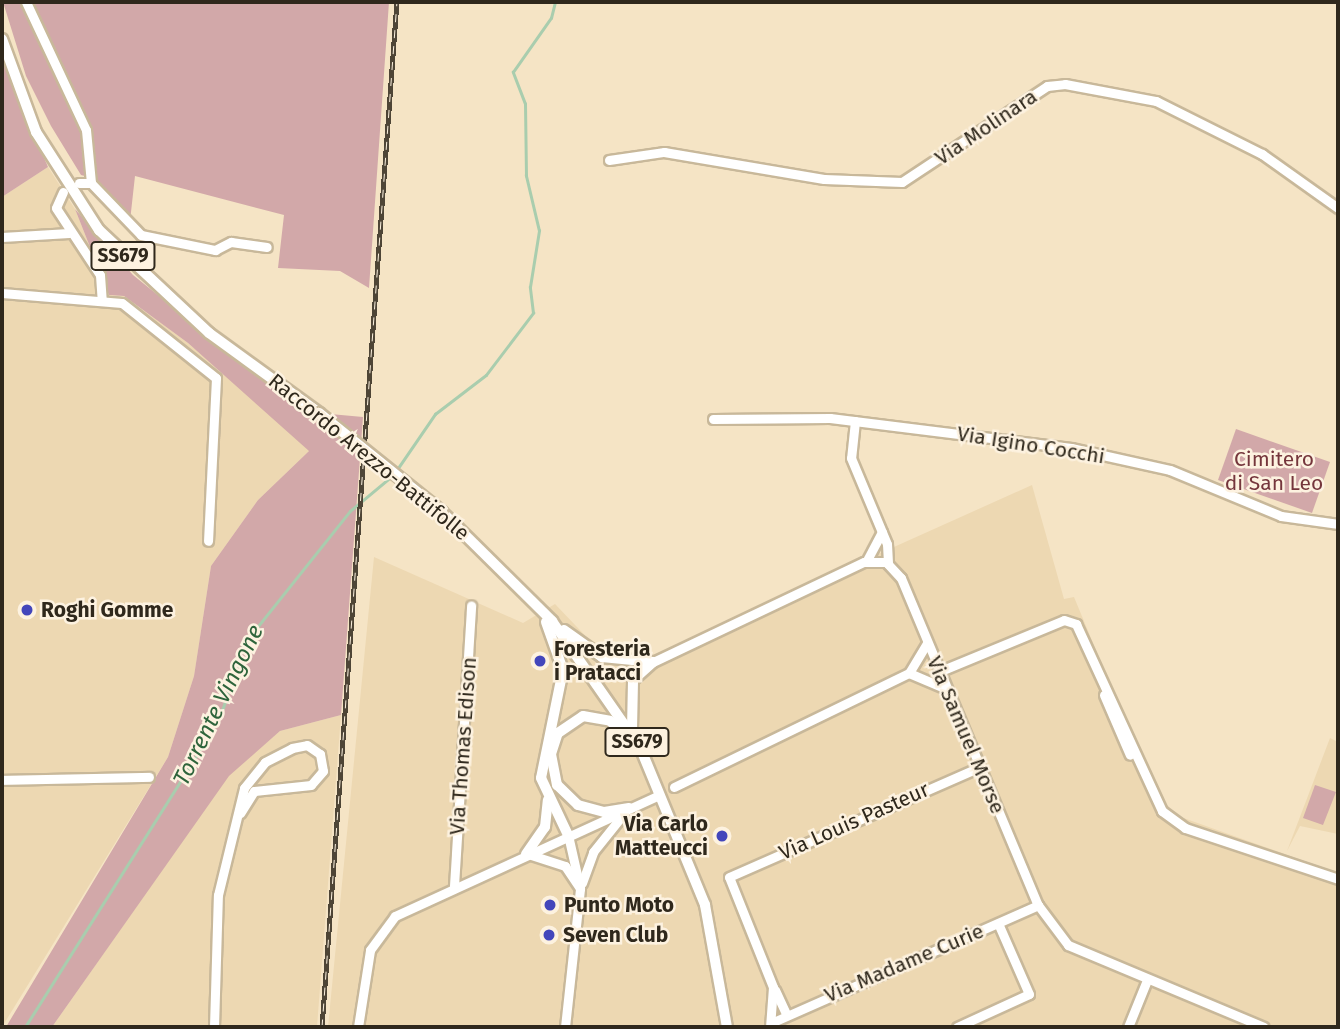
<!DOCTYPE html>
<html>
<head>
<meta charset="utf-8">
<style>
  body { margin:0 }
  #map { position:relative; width:1340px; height:1029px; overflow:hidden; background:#f5e4c5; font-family:"Fira Sans",sans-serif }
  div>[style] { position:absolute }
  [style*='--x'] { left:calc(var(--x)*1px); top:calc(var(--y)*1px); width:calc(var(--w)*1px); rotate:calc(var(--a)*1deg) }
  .built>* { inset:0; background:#edd8b2 }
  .green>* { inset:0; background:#d2a8a9 }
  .stream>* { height:2.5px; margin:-1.25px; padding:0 1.25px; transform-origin:1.25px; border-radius:1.25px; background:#a9cdae }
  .roads { filter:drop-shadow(2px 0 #c8b89a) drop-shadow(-2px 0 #c8b89a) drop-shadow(0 2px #c8b89a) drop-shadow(0 -2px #c8b89a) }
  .minor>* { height:9px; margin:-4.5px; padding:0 4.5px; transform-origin:4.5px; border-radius:4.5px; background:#fff }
  .major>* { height:10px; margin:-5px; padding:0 5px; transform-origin:5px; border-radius:5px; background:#fff }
  .rail>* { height:5px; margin-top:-2.5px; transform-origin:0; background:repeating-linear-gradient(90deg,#fdf2e0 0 8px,#4e4536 0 16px); box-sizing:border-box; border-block:2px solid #4e4536 }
  .bridges { filter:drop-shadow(2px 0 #c8b89a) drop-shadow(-2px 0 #c8b89a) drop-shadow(0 2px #c8b89a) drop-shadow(0 -2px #c8b89a) }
  .major-bridge>* { height:10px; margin:-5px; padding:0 5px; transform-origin:5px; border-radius:5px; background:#fff }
  .dots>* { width:19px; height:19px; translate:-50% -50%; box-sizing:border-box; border:4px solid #fdf2e0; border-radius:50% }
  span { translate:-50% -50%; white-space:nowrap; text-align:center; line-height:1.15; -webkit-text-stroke:5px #fdf2e0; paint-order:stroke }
  .shield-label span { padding:2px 5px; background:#fdf2e0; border:2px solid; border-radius:5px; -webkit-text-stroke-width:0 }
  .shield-label { font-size:19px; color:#2f281c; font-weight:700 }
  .street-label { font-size:21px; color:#2f281c }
  .park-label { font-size:21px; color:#75363c }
  .poi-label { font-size:21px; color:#2f281c; font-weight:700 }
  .left { translate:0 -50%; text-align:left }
  .right { translate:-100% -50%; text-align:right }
  .water-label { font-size:23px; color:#2e643b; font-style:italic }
  .frame { position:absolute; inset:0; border:4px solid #2f281c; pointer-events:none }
</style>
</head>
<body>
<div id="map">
  <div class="built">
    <i style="clip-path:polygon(48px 167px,75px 209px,109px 295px,124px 296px,188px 343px,310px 450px,258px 500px,211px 566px,194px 676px,168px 757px,2px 1027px,2px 197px)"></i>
    <i style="clip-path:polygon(1032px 485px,1064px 599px,1074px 597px,1153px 788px,1175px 815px,1338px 873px,1338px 1027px,328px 1027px,374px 557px,523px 623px,555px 604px,597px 648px,649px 657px)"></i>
    <i style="clip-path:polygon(341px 715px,317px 1027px,52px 1027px,228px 776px,280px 731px)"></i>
    <i style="clip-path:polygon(1330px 738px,1338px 742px,1338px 834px,1300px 826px,1287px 851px)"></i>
  </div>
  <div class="green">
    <i style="clip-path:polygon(3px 2px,389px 2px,369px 288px,340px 271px,278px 268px,284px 215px,135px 176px,130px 221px,96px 179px,81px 175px,51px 126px,26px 76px)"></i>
    <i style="clip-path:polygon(2px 59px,48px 167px,2px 197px)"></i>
    <i style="clip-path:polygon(75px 209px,133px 275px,316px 423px,319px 413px,363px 417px,341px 715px,280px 731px,229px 776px,52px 1027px,6px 1027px,168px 757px,194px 676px,211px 566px,258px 500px,309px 451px,188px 343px,124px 296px,109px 295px)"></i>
    <i style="clip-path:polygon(1236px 429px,1330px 462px,1312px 513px,1218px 480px)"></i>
    <i style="clip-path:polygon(1315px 785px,1336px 792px,1323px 825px,1303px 818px)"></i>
  </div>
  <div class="stream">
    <i style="--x:396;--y:471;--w:69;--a:-55.6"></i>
    <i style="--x:435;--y:414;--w:64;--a:-37.4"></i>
    <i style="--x:486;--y:375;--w:78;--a:-52.8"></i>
    <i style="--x:533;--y:313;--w:26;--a:-97"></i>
    <i style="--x:530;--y:287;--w:57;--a:-80.9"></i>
    <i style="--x:539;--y:231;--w:57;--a:-103.3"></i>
    <i style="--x:526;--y:176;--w:72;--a:-90.8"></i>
    <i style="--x:525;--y:104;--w:34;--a:-111"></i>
    <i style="--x:513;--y:72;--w:66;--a:-54.9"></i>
    <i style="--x:551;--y:18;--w:16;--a:-76"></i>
    <i style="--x:25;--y:1027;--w:318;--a:-57.7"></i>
    <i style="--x:195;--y:758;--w:57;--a:-60.8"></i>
    <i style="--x:223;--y:708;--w:66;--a:-72.4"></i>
    <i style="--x:243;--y:645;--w:171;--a:-51.4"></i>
    <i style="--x:350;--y:511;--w:55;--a:-39.8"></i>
  </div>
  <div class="roads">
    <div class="minor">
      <i style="--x:26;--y:2;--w:141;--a:64.9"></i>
      <i style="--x:86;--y:130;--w:53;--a:84.6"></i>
      <i style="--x:91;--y:183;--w:12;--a:180"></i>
      <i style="--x:609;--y:160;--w:56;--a:-8.3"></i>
      <i style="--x:664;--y:152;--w:162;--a:9.6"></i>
      <i style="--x:824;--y:179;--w:78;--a:2.2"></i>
      <i style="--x:902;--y:182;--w:174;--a:-33.5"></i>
      <i style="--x:1047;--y:86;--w:18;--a:-6"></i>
      <i style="--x:1065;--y:84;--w:93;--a:10.6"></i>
      <i style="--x:1156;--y:101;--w:119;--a:26.6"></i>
      <i style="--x:1262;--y:154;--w:93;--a:35.4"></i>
      <i style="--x:91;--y:183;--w:72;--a:46.1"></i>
      <i style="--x:141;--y:235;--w:76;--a:11.5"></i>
      <i style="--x:215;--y:250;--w:18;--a:-27"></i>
      <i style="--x:231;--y:242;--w:36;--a:8"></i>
      <i style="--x:63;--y:192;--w:17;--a:114"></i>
      <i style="--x:56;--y:208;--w:80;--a:56.7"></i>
      <i style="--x:100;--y:275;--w:26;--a:86"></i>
      <i style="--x:2;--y:237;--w:67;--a:-3.4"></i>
      <i style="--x:2;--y:293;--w:120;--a:4.8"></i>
      <i style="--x:122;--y:303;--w:120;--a:38.6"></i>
      <i style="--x:216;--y:378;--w:163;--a:92.8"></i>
      <i style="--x:713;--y:419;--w:117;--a:-0.5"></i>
      <i style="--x:830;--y:418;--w:243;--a:7.1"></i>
      <i style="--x:1071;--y:448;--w:101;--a:12.5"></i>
      <i style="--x:1170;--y:470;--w:120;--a:22.5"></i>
      <i style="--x:1281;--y:516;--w:58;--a:8"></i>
      <i style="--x:855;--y:421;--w:37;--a:96"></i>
      <i style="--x:851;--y:458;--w:93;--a:67.3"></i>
      <i style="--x:887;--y:544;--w:20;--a:87"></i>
      <i style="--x:866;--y:562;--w:34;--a:-62"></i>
      <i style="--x:653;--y:662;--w:233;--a:-25.4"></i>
      <i style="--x:864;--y:562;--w:22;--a:0"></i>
      <i style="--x:886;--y:562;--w:22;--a:47"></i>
      <i style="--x:901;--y:578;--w:355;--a:67.3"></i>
      <i style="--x:1038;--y:905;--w:50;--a:53.1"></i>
      <i style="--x:1068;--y:945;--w:212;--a:22.7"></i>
      <i style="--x:938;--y:672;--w:136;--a:-22.4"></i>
      <i style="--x:1064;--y:620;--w:13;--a:18"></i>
      <i style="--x:1076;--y:624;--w:206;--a:65.3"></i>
      <i style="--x:1162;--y:811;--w:29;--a:36"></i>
      <i style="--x:1185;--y:828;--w:161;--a:18.4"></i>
      <i style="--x:909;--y:673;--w:36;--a:23"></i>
      <i style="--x:1104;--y:695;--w:65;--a:66.6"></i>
      <i style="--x:2;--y:780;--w:147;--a:-1.2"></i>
      <i style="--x:674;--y:787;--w:261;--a:-25.9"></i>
      <i style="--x:909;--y:673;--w:35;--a:-59"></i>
      <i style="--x:528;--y:854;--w:39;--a:18"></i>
      <i style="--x:565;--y:866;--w:27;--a:56"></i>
      <i style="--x:582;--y:883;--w:33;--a:-70"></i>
      <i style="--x:593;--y:852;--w:51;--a:-51.3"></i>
      <i style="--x:454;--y:886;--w:281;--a:-86.5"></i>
      <i style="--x:775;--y:990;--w:26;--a:65"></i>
      <i style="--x:771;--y:1023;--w:292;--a:-23.8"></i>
      <i style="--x:214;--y:1027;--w:132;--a:-88.3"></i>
      <i style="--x:218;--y:895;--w:110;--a:-76.3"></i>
      <i style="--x:244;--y:788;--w:33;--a:-51"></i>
      <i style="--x:265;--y:762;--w:30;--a:-27"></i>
      <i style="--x:292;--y:748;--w:15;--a:-11"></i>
      <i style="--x:307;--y:745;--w:16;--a:35"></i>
      <i style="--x:320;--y:754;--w:17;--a:80"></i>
      <i style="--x:323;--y:771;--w:18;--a:131"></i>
      <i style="--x:311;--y:785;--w:57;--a:174"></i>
      <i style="--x:254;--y:791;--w:26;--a:122"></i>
      <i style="--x:358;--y:1027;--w:78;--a:-81.1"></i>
      <i style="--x:370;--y:950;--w:42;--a:-53.7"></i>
      <i style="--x:395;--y:916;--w:288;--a:-24.6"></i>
      <i style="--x:565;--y:1027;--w:140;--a:-83.8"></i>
      <i style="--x:580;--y:888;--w:54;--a:-102.8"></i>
      <i style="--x:770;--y:1027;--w:40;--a:-85.7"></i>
      <i style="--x:773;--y:987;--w:118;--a:-111.8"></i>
      <i style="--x:729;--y:877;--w:273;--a:-23.7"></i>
      <i style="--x:957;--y:1027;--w:79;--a:-24.6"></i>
      <i style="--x:1029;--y:994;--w:77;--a:-113.6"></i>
      <i style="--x:1128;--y:1027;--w:51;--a:-68"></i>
    </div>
    <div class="major">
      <i style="--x:2;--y:39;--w:99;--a:69.9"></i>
      <i style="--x:36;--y:132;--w:117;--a:57.3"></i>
      <i style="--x:99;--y:230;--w:151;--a:43.1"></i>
      <i style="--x:209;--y:333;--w:136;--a:36"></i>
      <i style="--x:442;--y:512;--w:155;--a:44.7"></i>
      <i style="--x:552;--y:621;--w:154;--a:55.1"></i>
      <i style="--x:640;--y:747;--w:171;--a:67.6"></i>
      <i style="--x:705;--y:905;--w:124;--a:79.8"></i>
      <i style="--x:546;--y:622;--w:51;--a:70.5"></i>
      <i style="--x:563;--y:670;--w:110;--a:101.5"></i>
      <i style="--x:541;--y:778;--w:63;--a:64.7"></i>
      <i style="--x:564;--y:630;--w:47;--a:35.4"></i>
      <i style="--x:602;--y:657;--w:51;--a:5.6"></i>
      <i style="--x:632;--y:729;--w:49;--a:-88.8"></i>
      <i style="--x:633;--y:680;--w:27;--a:-42"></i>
      <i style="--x:629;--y:808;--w:25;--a:171"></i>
      <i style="--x:604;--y:812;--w:27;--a:-165"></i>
      <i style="--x:578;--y:805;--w:29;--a:-136"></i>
      <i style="--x:557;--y:785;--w:32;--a:-101"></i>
      <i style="--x:551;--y:754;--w:22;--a:-72"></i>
      <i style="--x:558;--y:733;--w:30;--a:-34"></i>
      <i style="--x:583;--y:716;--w:27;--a:10"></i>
      <i style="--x:610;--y:721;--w:30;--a:41"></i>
      <i style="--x:526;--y:854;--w:33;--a:-55"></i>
      <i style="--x:545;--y:827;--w:27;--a:-84"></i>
    </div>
  </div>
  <div class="rail">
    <i style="--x:322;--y:1027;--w:1028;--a:-85.82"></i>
  </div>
  <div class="bridges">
    <div class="major-bridge">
      <i style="--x:319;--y:413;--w:158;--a:38.8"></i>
    </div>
  </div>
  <div class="dots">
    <i style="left:27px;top:610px;background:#4346bb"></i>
    <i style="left:540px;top:661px;background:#4346bb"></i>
    <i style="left:722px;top:836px;background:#4346bb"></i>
    <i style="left:550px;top:905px;background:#4346bb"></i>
    <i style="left:549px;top:935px;background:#4346bb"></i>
  </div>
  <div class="shield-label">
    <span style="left:123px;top:256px">SS679</span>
    <span style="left:637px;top:742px">SS679</span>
  </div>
  <div class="street-label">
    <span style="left:986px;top:127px;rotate:-34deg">Via Molinara</span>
    <span style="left:1031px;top:445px;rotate:9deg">Via Igino Cocchi</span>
    <span style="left:369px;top:457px;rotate:39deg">Raccordo Arezzo-Battifolle</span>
    <span style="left:966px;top:735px;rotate:67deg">Via Samuel Morse</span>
    <span style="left:463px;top:746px;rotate:-86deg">Via Thomas Edison</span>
    <span style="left:854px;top:821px;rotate:-24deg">Via Louis Pasteur</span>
    <span style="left:904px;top:963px;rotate:-23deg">Via Madame Curie</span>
  </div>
  <div class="park-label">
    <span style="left:1274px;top:471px">Cimitero<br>di San Leo</span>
  </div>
  <div class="poi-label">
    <span class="left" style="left:41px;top:610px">Roghi Gomme</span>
    <span class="left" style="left:554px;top:661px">Foresteria<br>i Pratacci</span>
    <span class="right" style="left:708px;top:836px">Via Carlo<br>Matteucci</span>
    <span class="left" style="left:564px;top:905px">Punto Moto</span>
    <span class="left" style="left:563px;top:935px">Seven Club</span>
  </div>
  <div class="water-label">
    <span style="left:218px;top:705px;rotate:-64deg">Torrente Vingone</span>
  </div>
  <div class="frame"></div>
</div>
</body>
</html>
